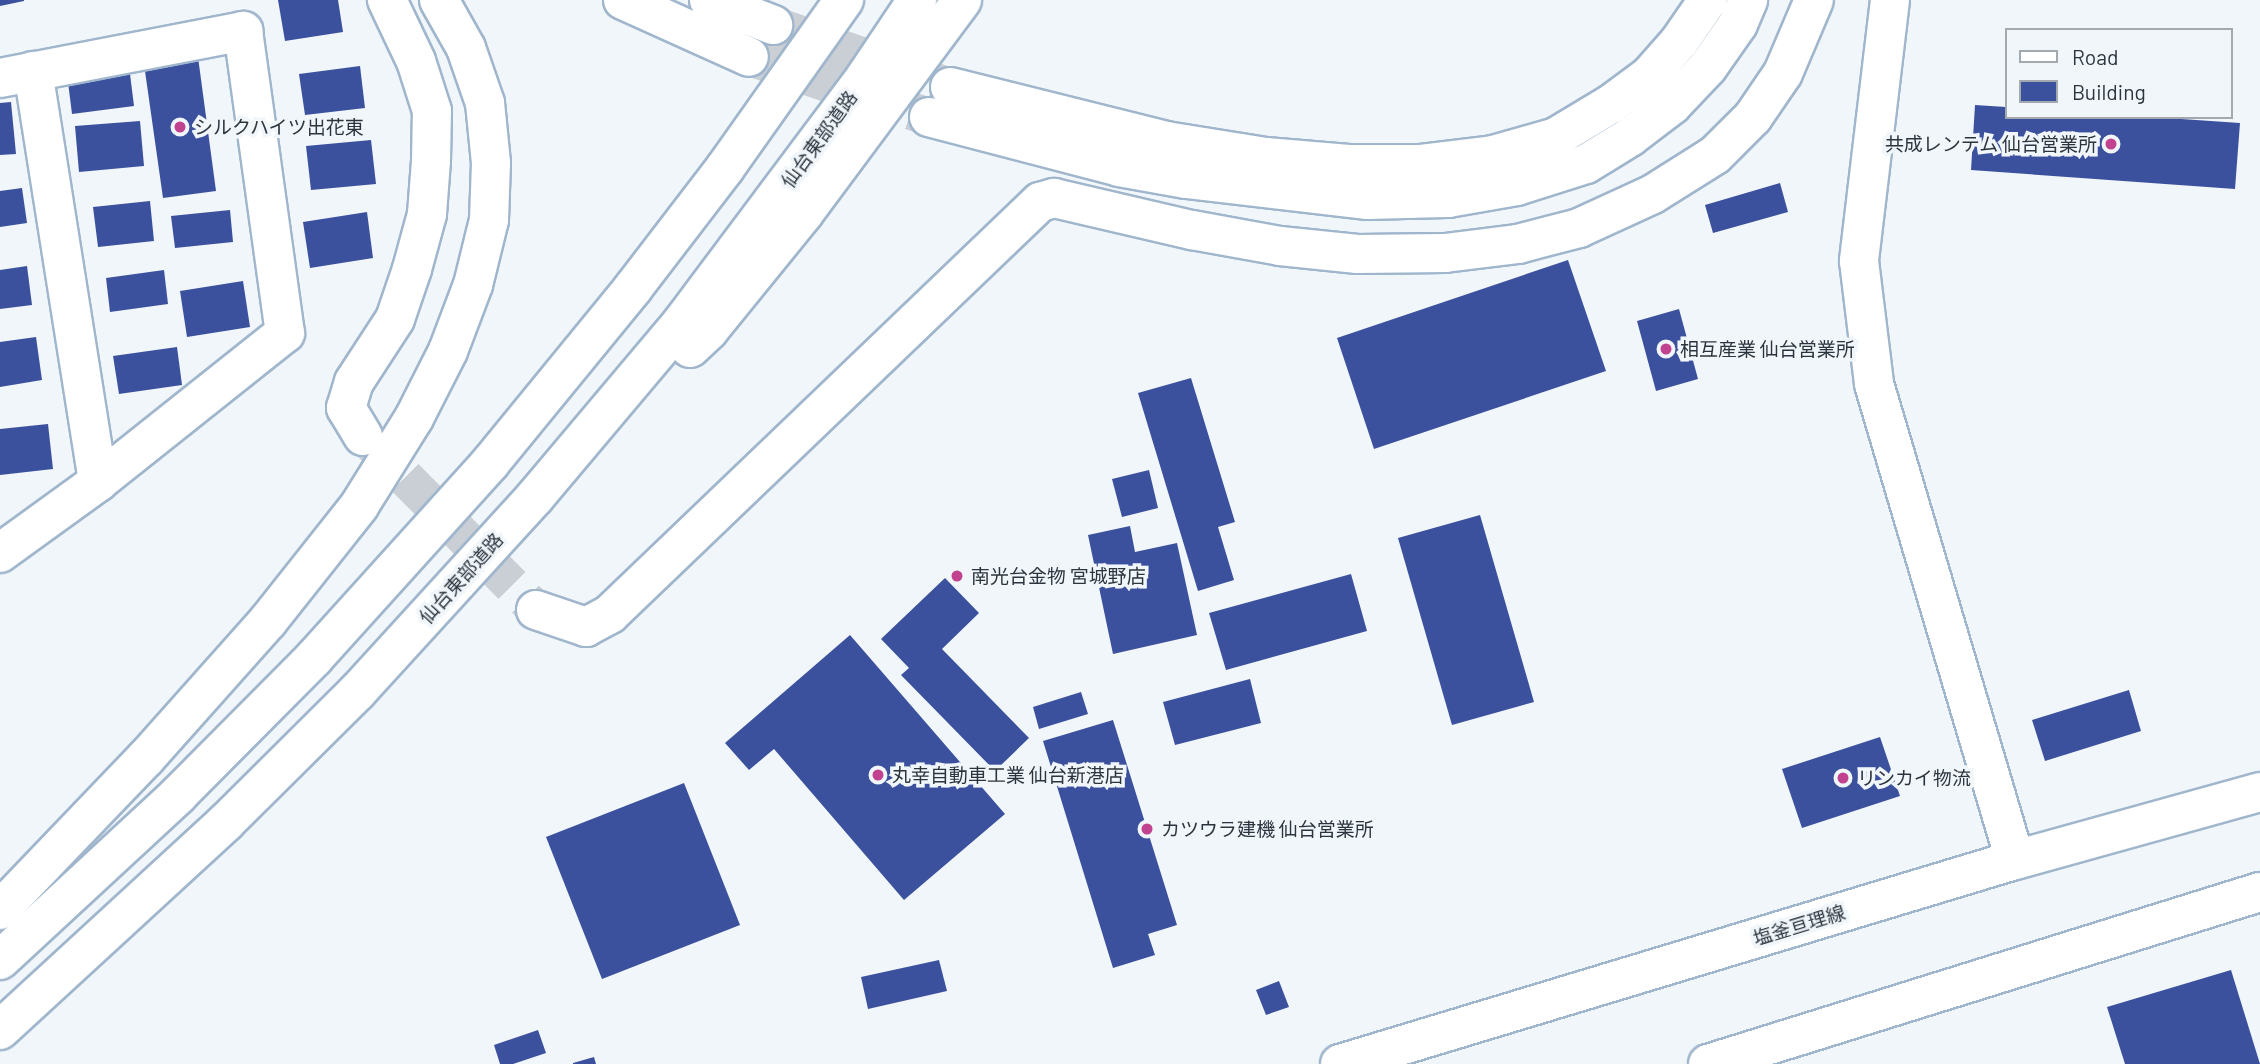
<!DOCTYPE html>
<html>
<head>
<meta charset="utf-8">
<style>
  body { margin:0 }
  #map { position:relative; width:2260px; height:1064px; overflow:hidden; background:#f1f6fb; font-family:Barlow,"Noto Sans JP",sans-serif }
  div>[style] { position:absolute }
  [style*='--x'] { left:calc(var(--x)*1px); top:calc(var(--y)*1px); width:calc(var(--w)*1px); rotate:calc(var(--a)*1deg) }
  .building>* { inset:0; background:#3b519d }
  .minor-tunnel>* { height:38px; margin-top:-19px; transform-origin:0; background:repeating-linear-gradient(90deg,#cacfd5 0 38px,transparent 0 57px) }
  .motorway-tunnel>* { height:38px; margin-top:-19px; transform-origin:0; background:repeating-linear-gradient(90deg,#cacfd5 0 38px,transparent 0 57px) }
  .roads { filter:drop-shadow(2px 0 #a0b6cc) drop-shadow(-2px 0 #a0b6cc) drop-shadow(0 2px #a0b6cc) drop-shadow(0 -2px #a0b6cc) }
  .minor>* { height:38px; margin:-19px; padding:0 19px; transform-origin:19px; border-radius:19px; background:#fff }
  .primary>* { height:38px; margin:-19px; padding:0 19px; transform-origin:19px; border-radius:19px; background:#fff }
  .motorway>* { height:38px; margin:-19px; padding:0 19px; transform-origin:19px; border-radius:19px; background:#fff }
  .dots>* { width:19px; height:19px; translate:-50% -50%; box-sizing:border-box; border:4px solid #f1f6fb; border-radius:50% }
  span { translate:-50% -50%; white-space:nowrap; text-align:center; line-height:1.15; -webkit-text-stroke:7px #f1f6fb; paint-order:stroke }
  .poi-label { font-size:19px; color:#2c353e }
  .left { translate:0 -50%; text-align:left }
  .right { translate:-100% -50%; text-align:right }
  .street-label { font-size:19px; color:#2c353e }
  .legend { position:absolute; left:2005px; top:28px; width:228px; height:91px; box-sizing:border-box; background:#f1f6fb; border:2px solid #a2a9af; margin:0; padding:9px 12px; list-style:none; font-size:21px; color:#2c353e }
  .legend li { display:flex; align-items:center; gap:14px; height:35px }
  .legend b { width:35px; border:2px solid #a2a9af }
</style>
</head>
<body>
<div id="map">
  <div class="building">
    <i style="clip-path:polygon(0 0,24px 0,24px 1px,0 6px)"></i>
    <i style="clip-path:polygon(278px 0,338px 0,343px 32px,285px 41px)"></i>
    <i style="clip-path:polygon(198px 57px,216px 191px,163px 198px,144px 64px)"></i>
    <i style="clip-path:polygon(360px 66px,365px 108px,305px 115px,299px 74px)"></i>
    <i style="clip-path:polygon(130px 74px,134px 106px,72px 114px,68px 82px)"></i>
    <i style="clip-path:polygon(11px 102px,16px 154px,0 155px,0 103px)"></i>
    <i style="clip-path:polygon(1975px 105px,2006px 107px,2006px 117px,2152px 117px,2240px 123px,2235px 189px,1971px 170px)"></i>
    <i style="clip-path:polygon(140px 121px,144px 166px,79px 172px,75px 126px)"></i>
    <i style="clip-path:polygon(371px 140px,376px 184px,311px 190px,306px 146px)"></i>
    <i style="clip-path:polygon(1780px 183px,1788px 212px,1713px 233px,1705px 205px)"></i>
    <i style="clip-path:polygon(22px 188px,27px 223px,0 227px,0 191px)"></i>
    <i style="clip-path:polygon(150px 201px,154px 241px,98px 247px,93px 207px)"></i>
    <i style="clip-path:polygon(230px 210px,233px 242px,175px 248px,171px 216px)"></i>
    <i style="clip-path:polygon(367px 212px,373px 258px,310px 268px,303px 222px)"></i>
    <i style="clip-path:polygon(1568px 260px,1606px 371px,1374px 449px,1337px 338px)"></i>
    <i style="clip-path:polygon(27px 266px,32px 305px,0 309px,0 270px)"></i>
    <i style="clip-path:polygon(164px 270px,168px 304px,110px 312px,106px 278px)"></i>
    <i style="clip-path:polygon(243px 281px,250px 327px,187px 337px,180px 291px)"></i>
    <i style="clip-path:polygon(1679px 309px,1698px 379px,1656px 391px,1637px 321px)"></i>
    <i style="clip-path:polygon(36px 337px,42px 380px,0 387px,0 342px)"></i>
    <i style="clip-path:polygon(177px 347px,182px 385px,119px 394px,113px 356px)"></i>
    <i style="clip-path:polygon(1191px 378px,1235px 522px,1218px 527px,1234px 580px,1198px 591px,1138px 393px)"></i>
    <i style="clip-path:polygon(48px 424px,53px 469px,0 475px,0 429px)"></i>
    <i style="clip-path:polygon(1149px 470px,1158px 508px,1122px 517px,1112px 479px)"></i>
    <i style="clip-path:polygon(1480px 515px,1534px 702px,1452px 725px,1398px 538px)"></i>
    <i style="clip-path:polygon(1130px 526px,1135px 552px,1177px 543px,1197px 635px,1113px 654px,1088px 535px)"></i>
    <i style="clip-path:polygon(1351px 574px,1367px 631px,1226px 670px,1209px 613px)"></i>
    <i style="clip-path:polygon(945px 578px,979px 613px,942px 649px,1029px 738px,995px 771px,901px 675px,909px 668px,881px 639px)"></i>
    <i style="clip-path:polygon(850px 635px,1005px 814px,904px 900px,774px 749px,749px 770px,725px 743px)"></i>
    <i style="clip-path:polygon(1250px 679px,1261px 723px,1175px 745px,1163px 702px)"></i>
    <i style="clip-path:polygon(2129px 690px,2141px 731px,2045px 761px,2032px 720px)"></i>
    <i style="clip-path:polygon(1081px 692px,1088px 714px,1039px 729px,1033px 707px)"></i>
    <i style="clip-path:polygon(1113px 720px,1177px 925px,1148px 934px,1155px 955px,1113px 968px,1043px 741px)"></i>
    <i style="clip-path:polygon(1880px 737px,1900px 796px,1802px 828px,1782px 769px)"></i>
    <i style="clip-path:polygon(684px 783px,740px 925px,602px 979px,546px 837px)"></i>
    <i style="clip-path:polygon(939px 960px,947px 991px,868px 1009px,861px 977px)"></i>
    <i style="clip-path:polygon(2231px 970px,2260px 1064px,2125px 1064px,2107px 1007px)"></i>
    <i style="clip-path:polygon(1279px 981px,1289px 1007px,1266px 1015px,1256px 990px)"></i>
    <i style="clip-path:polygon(538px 1030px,546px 1053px,513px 1064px,500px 1064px,494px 1045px)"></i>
    <i style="clip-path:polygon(594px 1057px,596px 1064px,573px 1064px,573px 1063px)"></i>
  </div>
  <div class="minor-tunnel">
    <i style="--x:365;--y:437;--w:243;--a:45.3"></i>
  </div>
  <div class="motorway-tunnel">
    <i style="--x:773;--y:25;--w:188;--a:19.3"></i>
    <i style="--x:749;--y:57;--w:190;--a:18.4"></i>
  </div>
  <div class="roads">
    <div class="minor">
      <i style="--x:1890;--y:0;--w:263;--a:96.8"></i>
      <i style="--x:1859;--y:261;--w:124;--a:83"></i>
      <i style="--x:1874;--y:384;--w:496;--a:73.5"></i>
      <i style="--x:33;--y:71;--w:416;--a:81"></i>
      <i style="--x:0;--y:78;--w:248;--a:-10.9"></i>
      <i style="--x:243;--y:31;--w:305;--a:82.1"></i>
      <i style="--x:285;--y:333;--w:239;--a:141.5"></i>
      <i style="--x:98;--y:482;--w:121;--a:144.1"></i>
      <i style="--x:363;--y:436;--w:33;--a:-121"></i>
      <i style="--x:346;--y:408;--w:27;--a:-73"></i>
      <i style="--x:354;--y:382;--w:75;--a:-56.9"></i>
      <i style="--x:395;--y:319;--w:53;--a:-71.2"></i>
      <i style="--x:412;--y:269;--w:57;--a:-74.7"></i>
      <i style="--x:427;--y:214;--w:53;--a:-85.7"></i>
      <i style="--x:431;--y:161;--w:50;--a:-88.9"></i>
      <i style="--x:432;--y:111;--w:52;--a:-107.7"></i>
      <i style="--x:416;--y:61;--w:68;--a:-115.4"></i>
      <i style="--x:536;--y:610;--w:53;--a:18.8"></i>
      <i style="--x:586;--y:627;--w:27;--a:-28"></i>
      <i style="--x:610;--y:614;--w:596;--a:-43.78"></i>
      <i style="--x:1040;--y:202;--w:15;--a:-16"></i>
      <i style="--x:1054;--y:198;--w:142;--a:13.1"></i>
      <i style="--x:1192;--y:230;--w:89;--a:10.3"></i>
      <i style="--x:1280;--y:246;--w:78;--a:5.9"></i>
      <i style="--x:1358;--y:254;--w:87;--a:-0.7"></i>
      <i style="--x:1445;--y:253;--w:74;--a:-7"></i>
      <i style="--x:1518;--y:244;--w:63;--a:-14.7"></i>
      <i style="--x:1579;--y:228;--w:81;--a:-24.7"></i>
      <i style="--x:1653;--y:194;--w:73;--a:-32.2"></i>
      <i style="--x:1715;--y:155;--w:54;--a:-45"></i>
      <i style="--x:1753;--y:117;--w:53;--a:-55.7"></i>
      <i style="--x:1783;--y:73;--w:79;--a:-67"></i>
    </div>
    <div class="primary">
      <i style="--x:1340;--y:1064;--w:705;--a:-16.82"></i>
      <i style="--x:2015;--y:860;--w:254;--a:-15.5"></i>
      <i style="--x:1708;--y:1064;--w:578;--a:-17.31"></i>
    </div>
    <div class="motorway">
      <i style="--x:623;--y:0;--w:138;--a:24.3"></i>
      <i style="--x:709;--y:0;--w:69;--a:21.3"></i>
      <i style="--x:950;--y:87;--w:223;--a:14"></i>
      <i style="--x:1166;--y:141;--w:101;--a:9.1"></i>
      <i style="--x:1266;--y:157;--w:83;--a:4.8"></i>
      <i style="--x:1349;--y:164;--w:70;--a:0"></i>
      <i style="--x:1419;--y:164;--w:75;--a:-6.9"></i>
      <i style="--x:1493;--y:155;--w:66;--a:-15.9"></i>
      <i style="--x:1556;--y:137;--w:64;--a:-31"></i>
      <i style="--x:1611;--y:104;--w:47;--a:-36.4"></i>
      <i style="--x:1649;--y:76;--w:45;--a:-48.6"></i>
      <i style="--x:1679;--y:42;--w:51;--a:-55.4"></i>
      <i style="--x:929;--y:117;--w:196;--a:14.7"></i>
      <i style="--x:1119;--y:167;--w:68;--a:10.2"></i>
      <i style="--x:1186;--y:179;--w:183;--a:6.6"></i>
      <i style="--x:1368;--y:200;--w:80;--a:-1.4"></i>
      <i style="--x:1448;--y:198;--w:70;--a:-9.9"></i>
      <i style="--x:1517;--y:186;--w:72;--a:-17.7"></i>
      <i style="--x:1586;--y:164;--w:52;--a:-31.5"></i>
      <i style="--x:1630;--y:137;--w:53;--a:-37.3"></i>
      <i style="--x:1672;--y:105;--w:52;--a:-46.5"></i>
      <i style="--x:1708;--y:67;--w:52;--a:-55.1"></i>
      <i style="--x:1738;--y:24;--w:26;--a:-67"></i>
      <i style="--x:690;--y:348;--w:26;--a:-43"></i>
      <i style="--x:709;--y:330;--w:151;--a:-50.9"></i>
      <i style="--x:804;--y:213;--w:265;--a:-53.4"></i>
      <i style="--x:0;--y:910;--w:211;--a:-46.2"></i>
      <i style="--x:146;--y:758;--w:183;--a:-48.3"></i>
      <i style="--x:268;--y:621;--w:147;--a:-51.6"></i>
      <i style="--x:359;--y:506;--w:104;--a:-58"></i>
      <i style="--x:414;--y:418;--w:75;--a:-63.1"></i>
      <i style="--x:448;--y:351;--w:71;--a:-69.3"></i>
      <i style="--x:473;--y:285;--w:67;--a:-76.2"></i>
      <i style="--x:489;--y:220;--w:57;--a:-88"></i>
      <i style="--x:491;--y:163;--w:60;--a:-95.7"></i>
      <i style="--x:485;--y:103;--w:58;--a:-109.1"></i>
      <i style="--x:466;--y:48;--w:55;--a:-119.4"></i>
      <i style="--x:0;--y:960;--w:243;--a:-42.8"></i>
      <i style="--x:178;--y:795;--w:193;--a:-45.2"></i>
      <i style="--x:314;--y:658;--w:263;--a:-47.9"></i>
      <i style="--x:490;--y:463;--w:226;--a:-50.7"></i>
      <i style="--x:633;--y:288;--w:151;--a:-52.5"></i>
      <i style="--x:725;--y:168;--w:206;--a:-54.7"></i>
      <i style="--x:0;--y:1030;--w:307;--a:-42.6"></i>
      <i style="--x:226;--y:822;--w:185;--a:-44.8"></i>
      <i style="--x:357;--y:692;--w:264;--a:-47.6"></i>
      <i style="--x:535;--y:497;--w:230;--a:-49.9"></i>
      <i style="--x:683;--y:321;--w:306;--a:-53.2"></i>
      <i style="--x:866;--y:76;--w:92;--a:-56.1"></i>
    </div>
  </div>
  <div class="dots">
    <i style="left:180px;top:127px;background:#c1428e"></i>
    <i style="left:2111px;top:144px;background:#c1428e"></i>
    <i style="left:1666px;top:349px;background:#c1428e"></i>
    <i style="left:957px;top:576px;background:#c1428e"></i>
    <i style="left:878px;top:775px;background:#c1428e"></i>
    <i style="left:1843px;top:778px;background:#c1428e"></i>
    <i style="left:1147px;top:829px;background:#c1428e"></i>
  </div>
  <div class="poi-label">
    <span class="left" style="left:194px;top:127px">シルクハイツ出花東</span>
    <span class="right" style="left:2097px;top:144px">共成レンテム 仙台営業所</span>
    <span class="left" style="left:1680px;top:349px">相互産業 仙台営業所</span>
    <span class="left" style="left:971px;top:576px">南光台金物 宮城野店</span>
    <span class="left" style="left:892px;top:775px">丸幸自動車工業 仙台新港店</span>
    <span class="left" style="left:1857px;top:778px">リンカイ物流</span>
    <span class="left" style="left:1161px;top:829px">カツウラ建機 仙台営業所</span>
  </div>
  <div class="street-label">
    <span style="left:819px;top:139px;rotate:-54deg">仙台東部道路</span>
    <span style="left:461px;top:578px;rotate:-48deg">仙台東部道路</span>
    <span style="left:1799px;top:925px;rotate:-17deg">塩釜亘理線</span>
  </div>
  <ul class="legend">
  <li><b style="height:9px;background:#fff"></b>Road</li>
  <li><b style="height:19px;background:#3b519d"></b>Building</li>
  </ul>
</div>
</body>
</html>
